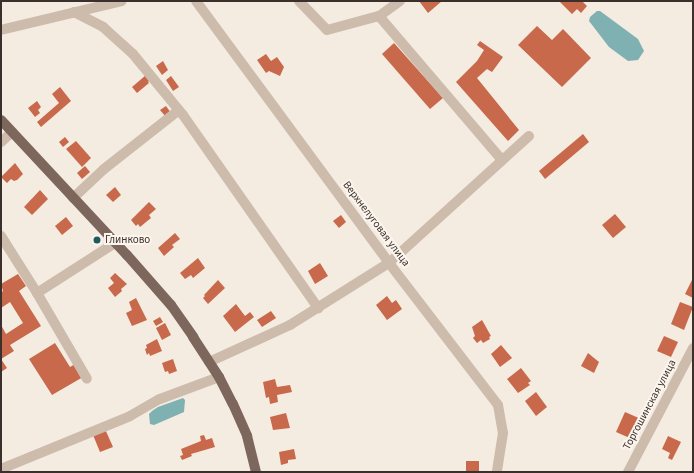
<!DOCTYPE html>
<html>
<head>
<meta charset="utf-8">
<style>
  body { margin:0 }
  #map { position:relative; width:694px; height:473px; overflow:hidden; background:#f4ebe1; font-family:"Source Sans 3",sans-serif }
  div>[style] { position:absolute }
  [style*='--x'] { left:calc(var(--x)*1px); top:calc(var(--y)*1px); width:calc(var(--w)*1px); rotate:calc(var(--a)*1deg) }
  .water>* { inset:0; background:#7fb0b2 }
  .building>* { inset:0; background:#c8694b }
  .minor>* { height:10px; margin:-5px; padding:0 5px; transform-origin:5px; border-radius:5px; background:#cdbbac }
  .major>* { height:10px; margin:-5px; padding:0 5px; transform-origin:5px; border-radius:5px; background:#7d675c }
  .dots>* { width:11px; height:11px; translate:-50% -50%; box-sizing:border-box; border:2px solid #fbf5ee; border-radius:50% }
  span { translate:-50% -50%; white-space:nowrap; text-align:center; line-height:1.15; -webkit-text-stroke:4px #fbf5ee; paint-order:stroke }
  .street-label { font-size:11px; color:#3b302b }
  .poi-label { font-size:11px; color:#3b302b }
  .left { translate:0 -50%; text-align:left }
  .frame { position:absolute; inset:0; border:2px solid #3b302b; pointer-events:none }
</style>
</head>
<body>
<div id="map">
  <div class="water">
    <i style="clip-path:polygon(597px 11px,600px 11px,638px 39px,644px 51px,638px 60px,628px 61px,609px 47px,589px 21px,590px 17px)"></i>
    <i style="clip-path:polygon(183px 398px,185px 400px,184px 412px,154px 425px,150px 424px,149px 414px,152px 411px,158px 407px)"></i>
  </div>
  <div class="building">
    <i style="clip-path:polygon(419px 1px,442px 1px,428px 13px)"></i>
    <i style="clip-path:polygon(559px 1px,582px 1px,587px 6px,581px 13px,577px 9px,572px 14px)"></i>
    <i style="clip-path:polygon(537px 26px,552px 40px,563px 29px,591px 58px,562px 87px,518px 45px)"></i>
    <i style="clip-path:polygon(480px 41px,503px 57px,492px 72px,487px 69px,477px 78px,519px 130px,508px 141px,456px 82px,477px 61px,484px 50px,477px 45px)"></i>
    <i style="clip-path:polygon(394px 43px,443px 98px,430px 109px,382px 54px)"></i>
    <i style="clip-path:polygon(266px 54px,271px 61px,277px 57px,284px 67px,280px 76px,269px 71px,266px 73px,257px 60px)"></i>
    <i style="clip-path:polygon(163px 61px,168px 70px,162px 75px,156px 66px)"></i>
    <i style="clip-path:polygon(146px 75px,150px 80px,148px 82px,149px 83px,137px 93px,132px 87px)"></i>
    <i style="clip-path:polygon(171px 76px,179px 87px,173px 91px,166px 80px)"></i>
    <i style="clip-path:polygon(60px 87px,71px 101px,41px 127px,37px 122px,59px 103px,52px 94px)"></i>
    <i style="clip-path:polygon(37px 101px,41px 107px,38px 110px,40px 113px,35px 117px,28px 108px)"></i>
    <i style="clip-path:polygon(166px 106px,171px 113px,166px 117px,160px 110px)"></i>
    <i style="clip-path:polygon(583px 134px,589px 142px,545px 179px,539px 171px)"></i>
    <i style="clip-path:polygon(65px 137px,69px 142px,63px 147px,59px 142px)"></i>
    <i style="clip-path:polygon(76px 141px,91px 158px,82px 167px,66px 149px)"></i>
    <i style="clip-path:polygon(15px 163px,23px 174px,17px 180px,14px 181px,11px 179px,7px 183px,1px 177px)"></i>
    <i style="clip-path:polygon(85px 166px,90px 172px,82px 179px,77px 173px)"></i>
    <i style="clip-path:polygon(115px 187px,121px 195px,113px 202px,106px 195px)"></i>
    <i style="clip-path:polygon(40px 190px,48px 199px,32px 215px,24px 207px)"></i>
    <i style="clip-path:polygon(149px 202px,156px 209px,149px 215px,151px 218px,140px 227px,138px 224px,136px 226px,131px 220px)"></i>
    <i style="clip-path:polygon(615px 214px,626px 227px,613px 238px,602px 225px)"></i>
    <i style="clip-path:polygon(341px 215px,346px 222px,339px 228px,333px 221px)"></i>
    <i style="clip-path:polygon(66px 217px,73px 226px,62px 235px,55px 226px)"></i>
    <i style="clip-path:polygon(175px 233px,180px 239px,172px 245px,174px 247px,164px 256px,158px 248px)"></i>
    <i style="clip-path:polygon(198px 258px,205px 268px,193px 278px,191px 275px,185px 279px,180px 273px)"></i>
    <i style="clip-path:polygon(320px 263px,328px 276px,315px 284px,308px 271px)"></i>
    <i style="clip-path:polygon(115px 273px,127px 284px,121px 289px,122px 291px,115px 297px,108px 288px,114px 283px,110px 278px)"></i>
    <i style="clip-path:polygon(18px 274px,26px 286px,19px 291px,41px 326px,10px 345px,14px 351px,1px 359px,7px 368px,1px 372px,1px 325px,6px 334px,23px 323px,10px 302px,1px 308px,1px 293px,3px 291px,1px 284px)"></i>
    <i style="clip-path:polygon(693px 278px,693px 298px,685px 294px)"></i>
    <i style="clip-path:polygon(218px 280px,225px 288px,208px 304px,203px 298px,205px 296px,204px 295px)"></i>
    <i style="clip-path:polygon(387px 296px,392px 303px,396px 300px,402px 309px,387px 320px,376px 305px)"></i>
    <i style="clip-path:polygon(136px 298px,147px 320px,132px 326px,126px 313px,132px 310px,129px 302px)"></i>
    <i style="clip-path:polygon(680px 302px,693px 307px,684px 330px,671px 324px)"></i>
    <i style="clip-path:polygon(236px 304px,245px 316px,250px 312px,254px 317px,235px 332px,223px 316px)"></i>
    <i style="clip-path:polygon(271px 311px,276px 318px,262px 327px,257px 320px)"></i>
    <i style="clip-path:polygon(160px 317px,163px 322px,156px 326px,153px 321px)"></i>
    <i style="clip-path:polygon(482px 320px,491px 336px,489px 337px,490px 339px,483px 343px,481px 340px,477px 343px,473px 338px,475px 336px,472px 327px)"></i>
    <i style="clip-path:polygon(165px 323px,171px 335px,162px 340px,156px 328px)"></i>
    <i style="clip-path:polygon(664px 336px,678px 342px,671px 357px,657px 351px)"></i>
    <i style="clip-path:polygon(157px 339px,162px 351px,150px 356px,149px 353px,147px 355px,145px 349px,147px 348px,146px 345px)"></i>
    <i style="clip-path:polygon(55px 343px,70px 367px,75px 364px,83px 377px,52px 395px,29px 359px)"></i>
    <i style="clip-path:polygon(501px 345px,512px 358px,500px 367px,491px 354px)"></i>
    <i style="clip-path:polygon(588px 353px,599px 362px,594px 373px,581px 366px)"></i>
    <i style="clip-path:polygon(173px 359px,177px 371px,169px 374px,168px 371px,165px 372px,162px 363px)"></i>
    <i style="clip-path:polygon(521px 368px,531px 381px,528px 383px,530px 385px,518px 393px,507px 379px)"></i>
    <i style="clip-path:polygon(275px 379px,277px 387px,290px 385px,292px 392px,277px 395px,278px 402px,270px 404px,269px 397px,266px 398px,263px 382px)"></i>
    <i style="clip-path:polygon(536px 392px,547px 407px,536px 416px,525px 401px)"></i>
    <i style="clip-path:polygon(625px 412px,641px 419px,632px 439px,616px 432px)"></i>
    <i style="clip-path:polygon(286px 413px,290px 428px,273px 430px,270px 417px)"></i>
    <i style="clip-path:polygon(105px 429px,113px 447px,100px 452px,93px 435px)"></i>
    <i style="clip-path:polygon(204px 435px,206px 440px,212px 438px,215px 447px,191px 454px,192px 456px,182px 460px,180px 456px,183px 455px,181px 449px,201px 441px,200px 436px)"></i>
    <i style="clip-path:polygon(668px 436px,681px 442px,672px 460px,668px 458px,670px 453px,662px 449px)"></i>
    <i style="clip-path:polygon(294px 449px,296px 459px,288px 460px,288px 463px,281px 465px,279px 452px)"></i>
    <i style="clip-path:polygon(466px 461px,479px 461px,479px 472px,466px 472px)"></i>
  </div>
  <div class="minor">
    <i style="--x:196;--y:1;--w:325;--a:53.6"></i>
    <i style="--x:389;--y:263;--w:179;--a:52.5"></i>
    <i style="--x:498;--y:405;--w:28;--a:80"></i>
    <i style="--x:503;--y:433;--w:39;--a:99"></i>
    <i style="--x:299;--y:1;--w:40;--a:46"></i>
    <i style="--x:327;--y:30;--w:54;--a:-15.1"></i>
    <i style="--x:400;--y:1;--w:26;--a:144"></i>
    <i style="--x:379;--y:16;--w:189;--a:49.5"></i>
    <i style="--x:74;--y:12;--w:33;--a:27"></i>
    <i style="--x:103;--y:27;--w:40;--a:42"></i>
    <i style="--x:133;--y:54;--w:79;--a:50.7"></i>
    <i style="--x:183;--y:115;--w:236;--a:55"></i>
    <i style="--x:1;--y:30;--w:124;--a:-13.5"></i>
    <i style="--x:1;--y:142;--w:15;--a:-42"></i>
    <i style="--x:73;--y:198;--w:42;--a:-43.1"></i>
    <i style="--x:104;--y:169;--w:95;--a:-38.2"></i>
    <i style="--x:1;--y:236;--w:67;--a:57.7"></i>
    <i style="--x:37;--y:293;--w:93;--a:-32.7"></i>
    <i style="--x:37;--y:293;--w:99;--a:59.8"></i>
    <i style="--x:209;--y:362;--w:89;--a:-24.6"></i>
    <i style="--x:290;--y:325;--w:117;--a:-32.1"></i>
    <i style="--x:389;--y:263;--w:189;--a:-42.2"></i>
    <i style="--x:1;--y:469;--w:139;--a:-22.3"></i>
    <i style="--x:130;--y:416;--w:34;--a:-30"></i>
    <i style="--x:160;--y:399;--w:63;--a:-20.4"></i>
    <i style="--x:628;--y:472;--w:140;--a:-62.3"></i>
  </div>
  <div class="major">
    <i style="--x:1;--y:120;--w:185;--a:47"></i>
    <i style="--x:127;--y:255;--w:67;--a:48.7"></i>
    <i style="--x:171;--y:305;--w:39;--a:55"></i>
    <i style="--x:193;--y:337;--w:48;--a:57"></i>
    <i style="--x:219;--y:377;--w:30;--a:63"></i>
    <i style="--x:233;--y:404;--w:35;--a:66"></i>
    <i style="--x:247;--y:436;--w:37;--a:76"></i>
  </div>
  <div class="dots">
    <i style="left:97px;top:240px;background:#1f5a5e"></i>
  </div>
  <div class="street-label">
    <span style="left:376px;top:224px;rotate:53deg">Верхнелуговая улица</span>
    <span style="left:650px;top:405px;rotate:-62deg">Торгошинская улица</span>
  </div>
  <div class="poi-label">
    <span class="left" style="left:105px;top:240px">Глинково</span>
  </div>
  <div class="frame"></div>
</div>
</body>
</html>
